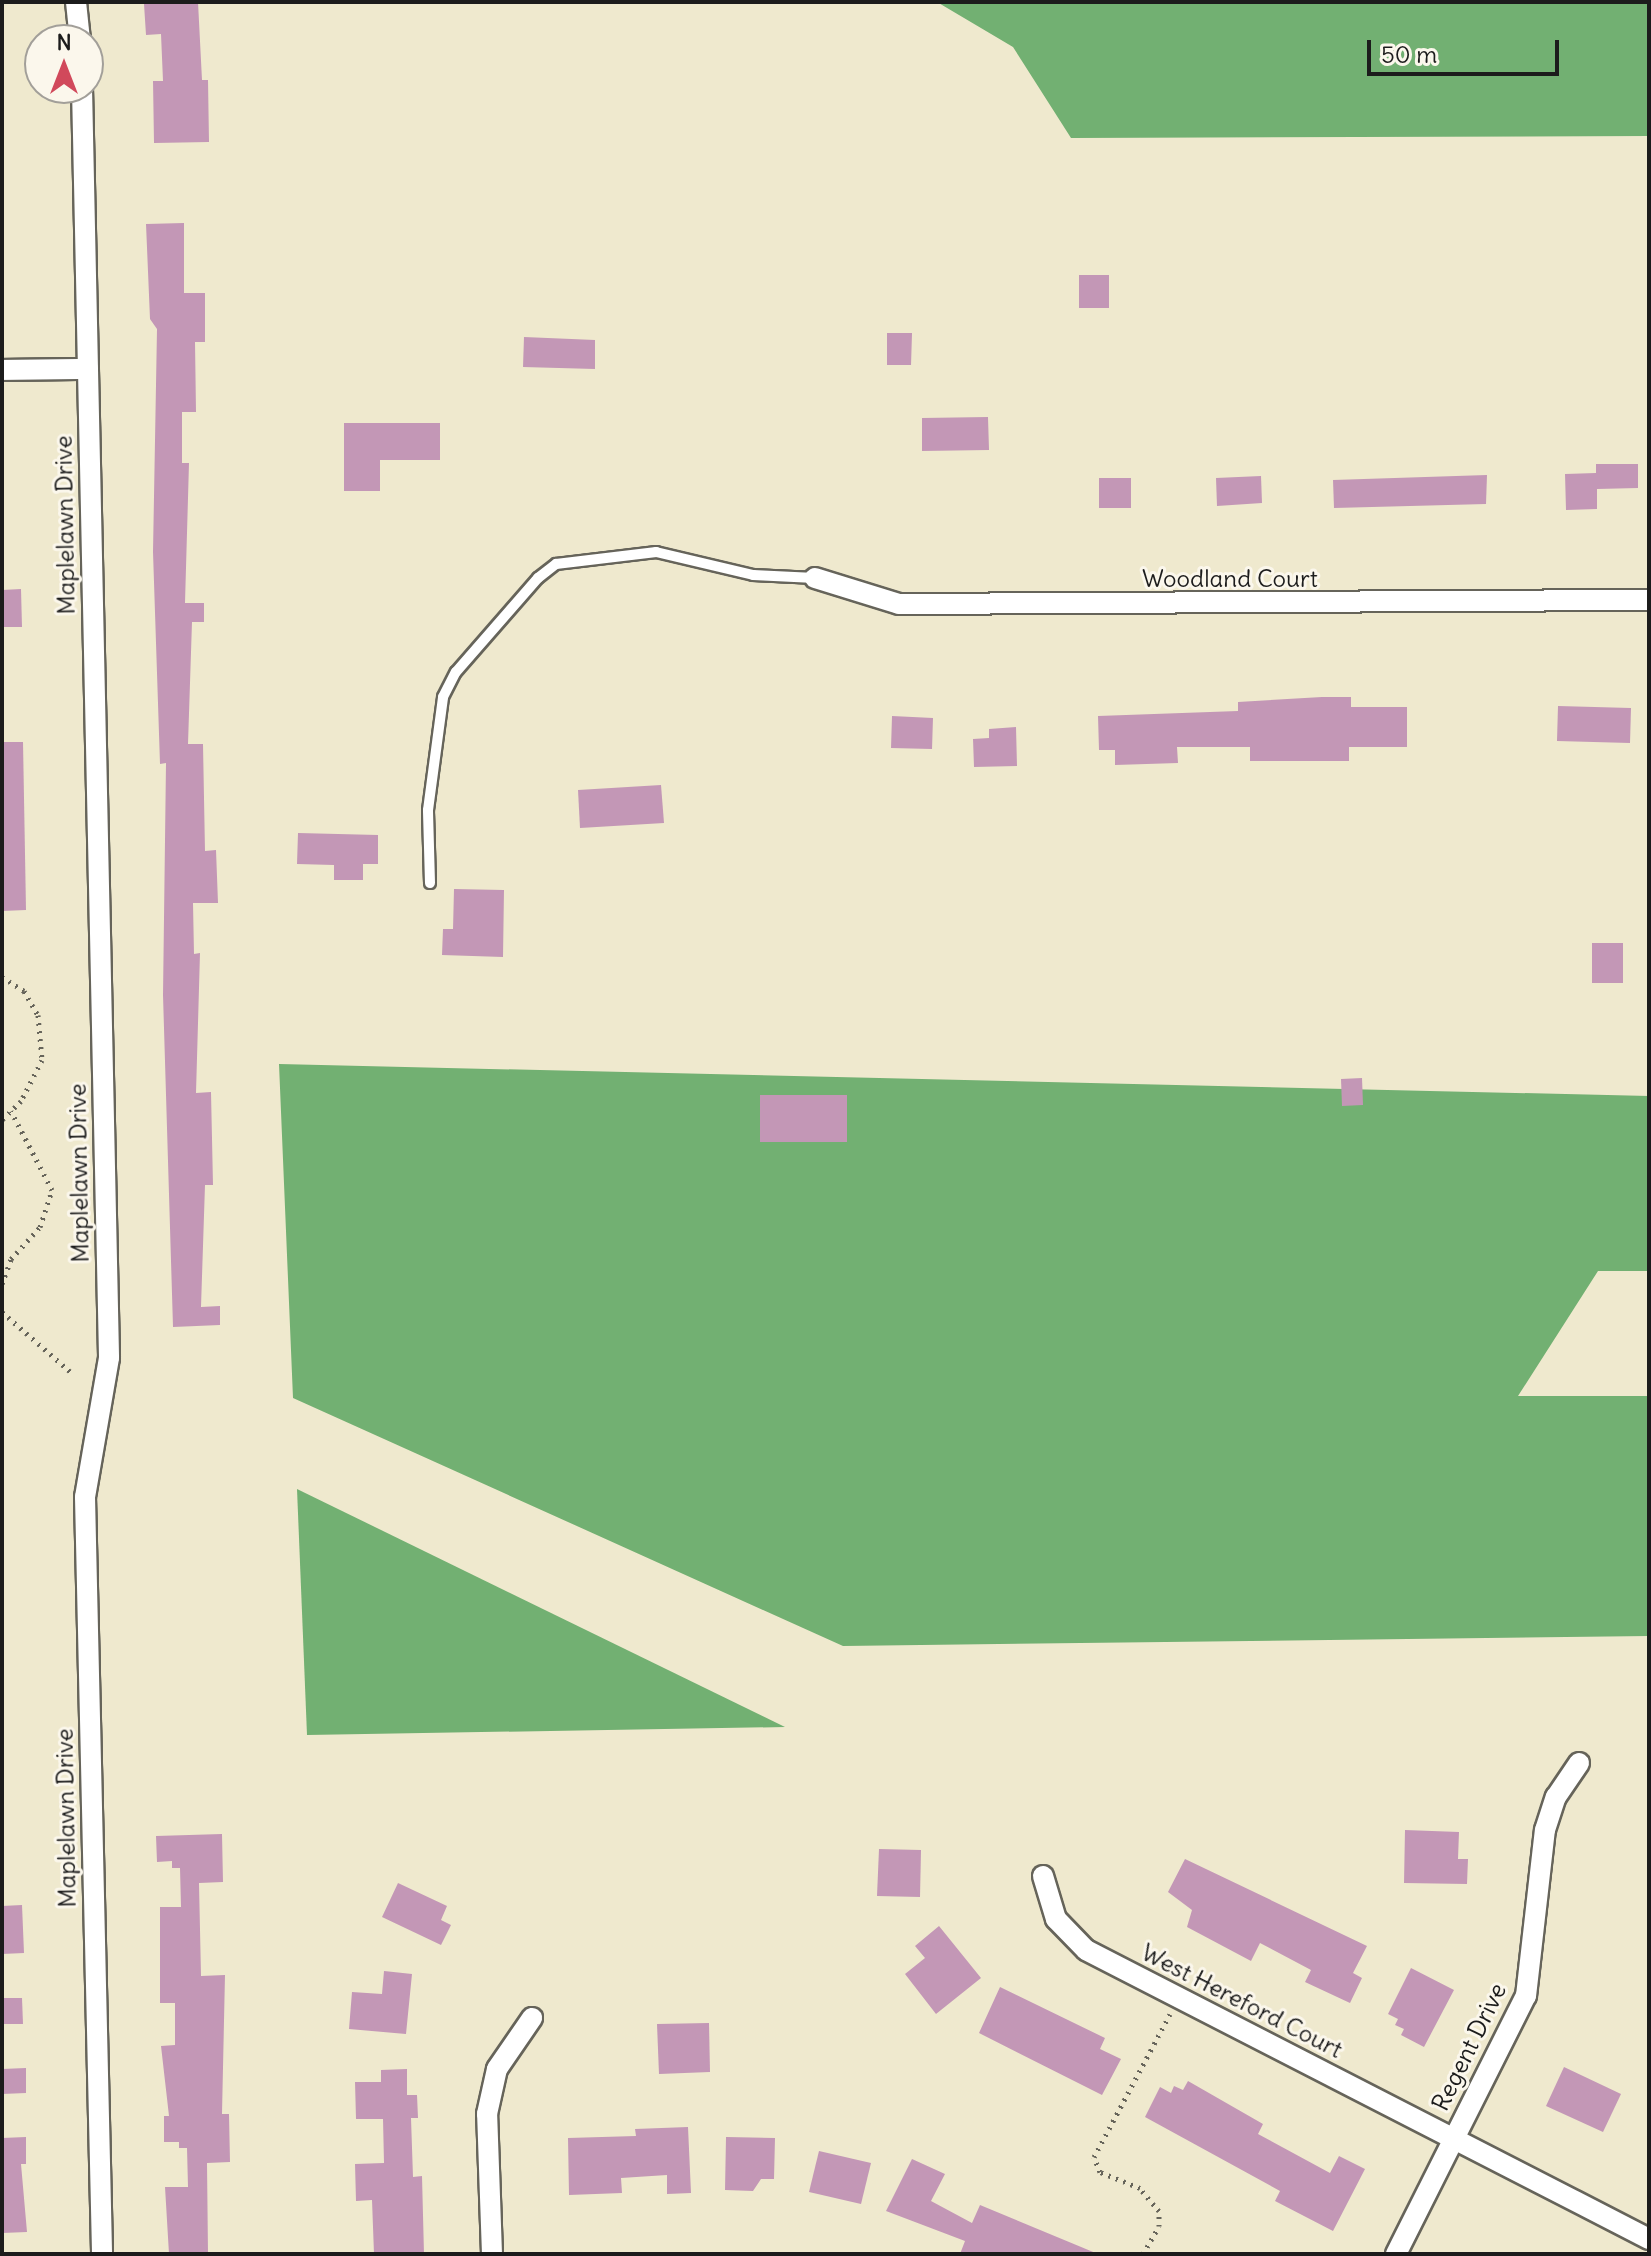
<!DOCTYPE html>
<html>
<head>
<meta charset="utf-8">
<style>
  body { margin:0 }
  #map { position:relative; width:1651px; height:2256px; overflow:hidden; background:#efe9ce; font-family:Delius,sans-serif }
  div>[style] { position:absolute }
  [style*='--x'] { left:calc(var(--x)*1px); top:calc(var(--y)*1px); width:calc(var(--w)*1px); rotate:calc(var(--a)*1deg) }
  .forest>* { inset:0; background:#72b072 }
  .building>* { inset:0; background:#c397b6 }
  .path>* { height:5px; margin-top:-2.5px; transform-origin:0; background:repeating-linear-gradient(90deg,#66645a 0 2px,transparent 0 8px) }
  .roads { filter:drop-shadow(2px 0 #66645a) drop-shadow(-2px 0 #66645a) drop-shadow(0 2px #66645a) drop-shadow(0 -2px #66645a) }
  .lane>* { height:10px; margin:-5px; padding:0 5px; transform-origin:5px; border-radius:5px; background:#fff }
  .street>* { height:20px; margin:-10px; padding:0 10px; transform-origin:10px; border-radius:10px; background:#fff }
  span { translate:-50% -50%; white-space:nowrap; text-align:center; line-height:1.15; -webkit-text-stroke:6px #fbf7ec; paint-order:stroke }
  .street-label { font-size:24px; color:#1c1c1c }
  .frame { position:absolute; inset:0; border:4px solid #1c1c1c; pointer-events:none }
  .north { position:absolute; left:24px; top:24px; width:80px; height:80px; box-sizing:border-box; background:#fbf7ec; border:2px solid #a29f99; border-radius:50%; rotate:0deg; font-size:22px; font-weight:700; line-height:32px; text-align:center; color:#1c1c1c }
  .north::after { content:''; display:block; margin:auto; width:28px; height:36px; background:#d1495b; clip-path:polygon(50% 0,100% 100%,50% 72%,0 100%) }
  .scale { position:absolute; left:1367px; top:40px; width:192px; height:36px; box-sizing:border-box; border:4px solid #1c1c1c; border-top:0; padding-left:10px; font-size:24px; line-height:28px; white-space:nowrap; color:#1c1c1c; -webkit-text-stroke:6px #fbf7ec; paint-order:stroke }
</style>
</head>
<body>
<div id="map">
  <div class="forest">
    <i style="clip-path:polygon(937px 2px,1649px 2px,1649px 136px,1071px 138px,1013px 47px)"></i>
    <i style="clip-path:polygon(279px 1064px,1649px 1096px,1649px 1271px,1598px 1271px,1518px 1396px,1649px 1396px,1649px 1636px,843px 1646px,293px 1398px)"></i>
    <i style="clip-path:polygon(297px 1489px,785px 1727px,307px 1735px)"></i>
  </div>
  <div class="building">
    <i style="clip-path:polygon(198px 2px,202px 80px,208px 80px,209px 142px,154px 143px,153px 81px,163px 81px,161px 34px,146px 35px,144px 4px)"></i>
    <i style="clip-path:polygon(184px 223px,184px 293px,205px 293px,205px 342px,195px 342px,196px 412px,182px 412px,182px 463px,189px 463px,185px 603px,204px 603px,204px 622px,192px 622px,188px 744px,203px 744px,205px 851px,216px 850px,218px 903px,193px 903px,194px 954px,200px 953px,196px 1093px,211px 1092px,213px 1185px,205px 1185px,201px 1307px,220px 1306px,220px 1325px,173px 1327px,163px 995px,166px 763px,160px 764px,153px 552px,157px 329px,150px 319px,146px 224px)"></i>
    <i style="clip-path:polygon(1079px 275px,1109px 275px,1109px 308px,1079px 308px)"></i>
    <i style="clip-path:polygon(887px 333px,912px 333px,911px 365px,887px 365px)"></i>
    <i style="clip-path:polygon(524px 337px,595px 340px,595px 369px,523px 367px)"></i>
    <i style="clip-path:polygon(988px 417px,989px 450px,922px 451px,922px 418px)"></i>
    <i style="clip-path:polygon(344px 423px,440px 423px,440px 460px,380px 460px,380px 491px,344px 491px)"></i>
    <i style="clip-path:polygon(1596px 464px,1638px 464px,1638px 488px,1597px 489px,1597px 509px,1566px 510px,1565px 474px,1596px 473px)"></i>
    <i style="clip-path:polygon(1487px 475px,1486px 504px,1334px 508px,1333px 480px)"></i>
    <i style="clip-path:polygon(1261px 476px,1262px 503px,1217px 506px,1216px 478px)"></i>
    <i style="clip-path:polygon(1099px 478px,1131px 478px,1131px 508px,1099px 508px)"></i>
    <i style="clip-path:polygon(21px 589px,22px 627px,2px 627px,2px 590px)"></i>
    <i style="clip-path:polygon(1322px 697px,1351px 697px,1351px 707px,1407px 707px,1407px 747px,1349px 747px,1349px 761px,1250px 761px,1250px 747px,1177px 747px,1178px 763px,1115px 765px,1115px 750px,1099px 750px,1098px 716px,1238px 711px,1238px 702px)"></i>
    <i style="clip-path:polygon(1558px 706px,1631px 708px,1630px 743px,1557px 741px)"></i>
    <i style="clip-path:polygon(892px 716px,933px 718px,932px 749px,891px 748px)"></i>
    <i style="clip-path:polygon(1016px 727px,1017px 766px,974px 767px,973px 739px,989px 738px,989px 729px)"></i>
    <i style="clip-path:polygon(2px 742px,23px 742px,26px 910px,2px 911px)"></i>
    <i style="clip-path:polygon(661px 785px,664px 823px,580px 828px,578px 790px)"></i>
    <i style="clip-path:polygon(298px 833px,378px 835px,378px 864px,363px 864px,363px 880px,334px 880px,334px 865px,297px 864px)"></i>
    <i style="clip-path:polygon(454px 889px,504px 890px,503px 957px,442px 955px,443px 929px,453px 929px)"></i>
    <i style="clip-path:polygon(1592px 943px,1623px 943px,1623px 983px,1592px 983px)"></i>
    <i style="clip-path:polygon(1362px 1078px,1363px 1105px,1342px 1106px,1341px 1079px)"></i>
    <i style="clip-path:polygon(760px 1095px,847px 1095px,847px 1142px,760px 1142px)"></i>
    <i style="clip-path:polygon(1405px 1830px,1459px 1832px,1458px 1859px,1468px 1859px,1467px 1884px,1404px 1883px)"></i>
    <i style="clip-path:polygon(222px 1834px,223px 1882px,199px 1883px,201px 1976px,225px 1975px,222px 2114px,229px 2114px,230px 2162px,207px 2163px,208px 2254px,169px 2254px,165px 2187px,188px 2187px,187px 2148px,179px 2148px,179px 2142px,164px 2142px,164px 2116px,169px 2116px,161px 2046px,175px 2045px,175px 2003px,160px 2003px,160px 1907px,181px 1907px,180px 1868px,172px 1868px,172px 1861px,157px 1862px,156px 1836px)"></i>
    <i style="clip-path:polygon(879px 1849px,921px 1850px,920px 1897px,877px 1896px)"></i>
    <i style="clip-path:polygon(1185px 1859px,1367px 1946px,1353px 1973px,1362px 1978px,1350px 2003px,1305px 1982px,1311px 1970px,1260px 1943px,1251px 1961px,1187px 1927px,1192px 1910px,1168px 1892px)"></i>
    <i style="clip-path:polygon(398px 1883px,447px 1906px,441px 1920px,451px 1925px,441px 1945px,382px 1917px)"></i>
    <i style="clip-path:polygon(22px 1905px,24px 1953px,2px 1954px,2px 1906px)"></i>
    <i style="clip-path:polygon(939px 1926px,981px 1978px,936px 2014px,905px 1974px,925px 1958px,915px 1946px)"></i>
    <i style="clip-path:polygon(1411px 1968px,1454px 1990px,1424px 2047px,1401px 2035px,1404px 2029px,1395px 2025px,1398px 2019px,1388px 2014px)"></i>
    <i style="clip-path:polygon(384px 1971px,412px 1974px,406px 2034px,349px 2029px,352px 1992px,382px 1994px)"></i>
    <i style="clip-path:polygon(1000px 1987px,1105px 2038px,1100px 2049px,1121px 2059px,1102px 2095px,979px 2033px)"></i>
    <i style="clip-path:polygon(2px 1998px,22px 1998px,23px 2024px,2px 2024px)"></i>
    <i style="clip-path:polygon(709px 2023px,710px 2072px,659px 2074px,657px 2024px)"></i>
    <i style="clip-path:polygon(1564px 2067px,1621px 2094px,1603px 2132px,1546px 2106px)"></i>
    <i style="clip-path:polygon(26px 2068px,26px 2093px,2px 2094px,2px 2069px)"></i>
    <i style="clip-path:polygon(407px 2069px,407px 2095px,417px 2095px,418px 2118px,411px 2118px,413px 2177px,422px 2176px,424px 2254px,374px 2254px,372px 2200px,356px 2201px,355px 2164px,384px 2163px,383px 2119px,356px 2119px,355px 2082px,381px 2082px,381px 2070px)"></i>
    <i style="clip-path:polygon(1188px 2081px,1263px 2124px,1258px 2134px,1330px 2173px,1339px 2156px,1365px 2169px,1333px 2231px,1275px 2201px,1280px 2191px,1145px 2117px,1160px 2087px,1171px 2093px,1174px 2086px,1183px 2090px)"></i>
    <i style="clip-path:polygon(688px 2127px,691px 2193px,667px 2194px,667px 2175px,621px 2178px,622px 2193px,569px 2195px,568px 2138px,636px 2136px,635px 2129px)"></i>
    <i style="clip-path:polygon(26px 2137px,26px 2164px,21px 2164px,27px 2232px,2px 2233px,2px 2138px)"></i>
    <i style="clip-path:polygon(726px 2137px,775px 2138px,774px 2179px,761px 2179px,753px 2191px,725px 2190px)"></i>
    <i style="clip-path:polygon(819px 2151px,871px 2163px,861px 2204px,809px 2192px)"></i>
    <i style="clip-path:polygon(912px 2159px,945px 2174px,931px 2201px,972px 2223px,980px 2205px,1098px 2254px,960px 2254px,965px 2241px,886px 2211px)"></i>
  </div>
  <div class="path">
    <i style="--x:2;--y:977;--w:26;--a:32"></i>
    <i style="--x:24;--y:991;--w:28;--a:60"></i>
    <i style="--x:38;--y:1015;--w:45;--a:84.9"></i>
    <i style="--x:42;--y:1060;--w:46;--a:117.1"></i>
    <i style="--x:21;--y:1101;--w:27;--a:135"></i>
    <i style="--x:2;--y:1284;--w:27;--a:-70"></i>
    <i style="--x:11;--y:1259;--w:43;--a:-47.8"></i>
    <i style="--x:40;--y:1227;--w:39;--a:-72"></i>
    <i style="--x:52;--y:1190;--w:89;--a:-117.4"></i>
    <i style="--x:2;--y:1312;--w:94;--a:41.1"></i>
    <i style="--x:1143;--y:2254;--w:32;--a:-60"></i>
    <i style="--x:1159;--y:2226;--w:15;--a:-90"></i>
    <i style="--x:1159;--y:2211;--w:30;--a:-130"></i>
    <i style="--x:1140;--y:2188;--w:43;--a:-158.2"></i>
    <i style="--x:1100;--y:2172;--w:16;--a:-112"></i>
    <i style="--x:1094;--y:2157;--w:162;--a:-62"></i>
  </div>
  <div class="roads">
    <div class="lane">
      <i style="--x:430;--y:883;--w:73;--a:-91.6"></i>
      <i style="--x:428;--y:810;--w:114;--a:-82.4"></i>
      <i style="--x:443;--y:697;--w:28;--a:-63"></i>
      <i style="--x:456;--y:672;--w:125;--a:-48.9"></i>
      <i style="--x:538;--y:578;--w:23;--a:-38"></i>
      <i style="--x:556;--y:564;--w:101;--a:-6.8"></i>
      <i style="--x:656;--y:552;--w:100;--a:13.3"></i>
      <i style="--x:753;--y:575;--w:62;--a:2.8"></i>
    </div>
    <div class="street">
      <i style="--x:76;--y:2;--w:38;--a:84"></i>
      <i style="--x:82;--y:88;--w:1270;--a:88.78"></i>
      <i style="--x:109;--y:1358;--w:141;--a:99.8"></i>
      <i style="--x:85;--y:1497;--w:757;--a:88.71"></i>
      <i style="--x:2;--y:370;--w:86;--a:-0.7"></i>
      <i style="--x:815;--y:578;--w:88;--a:17.2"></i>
      <i style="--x:899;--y:604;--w:750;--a:-0.31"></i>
      <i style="--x:1043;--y:1876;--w:45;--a:73.2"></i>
      <i style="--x:1056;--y:1919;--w:43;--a:45.9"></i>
      <i style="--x:1086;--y:1950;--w:633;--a:27.17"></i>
      <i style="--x:492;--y:2254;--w:140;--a:-92"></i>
      <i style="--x:487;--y:2114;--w:46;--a:-77.5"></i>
      <i style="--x:497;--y:2069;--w:62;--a:-55.5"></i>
      <i style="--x:1396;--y:2254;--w:289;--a:-63.3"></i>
      <i style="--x:1526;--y:1996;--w:167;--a:-83.5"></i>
      <i style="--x:1545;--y:1830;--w:35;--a:-72"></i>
      <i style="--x:1556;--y:1797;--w:41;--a:-55.9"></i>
    </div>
  </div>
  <div class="street-label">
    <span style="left:65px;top:525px;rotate:-91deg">Maplelawn Drive</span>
    <span style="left:1230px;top:579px">Woodland Court</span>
    <span style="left:79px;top:1173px;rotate:-91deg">Maplelawn Drive</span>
    <span style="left:66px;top:1818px;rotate:-91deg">Maplelawn Drive</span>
    <span style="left:1242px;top:2001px;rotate:27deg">West Hereford Court</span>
    <span style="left:1469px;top:2047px;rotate:-64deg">Regent Drive</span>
  </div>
  <div class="frame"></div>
  <div class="north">N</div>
  <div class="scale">50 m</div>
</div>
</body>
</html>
